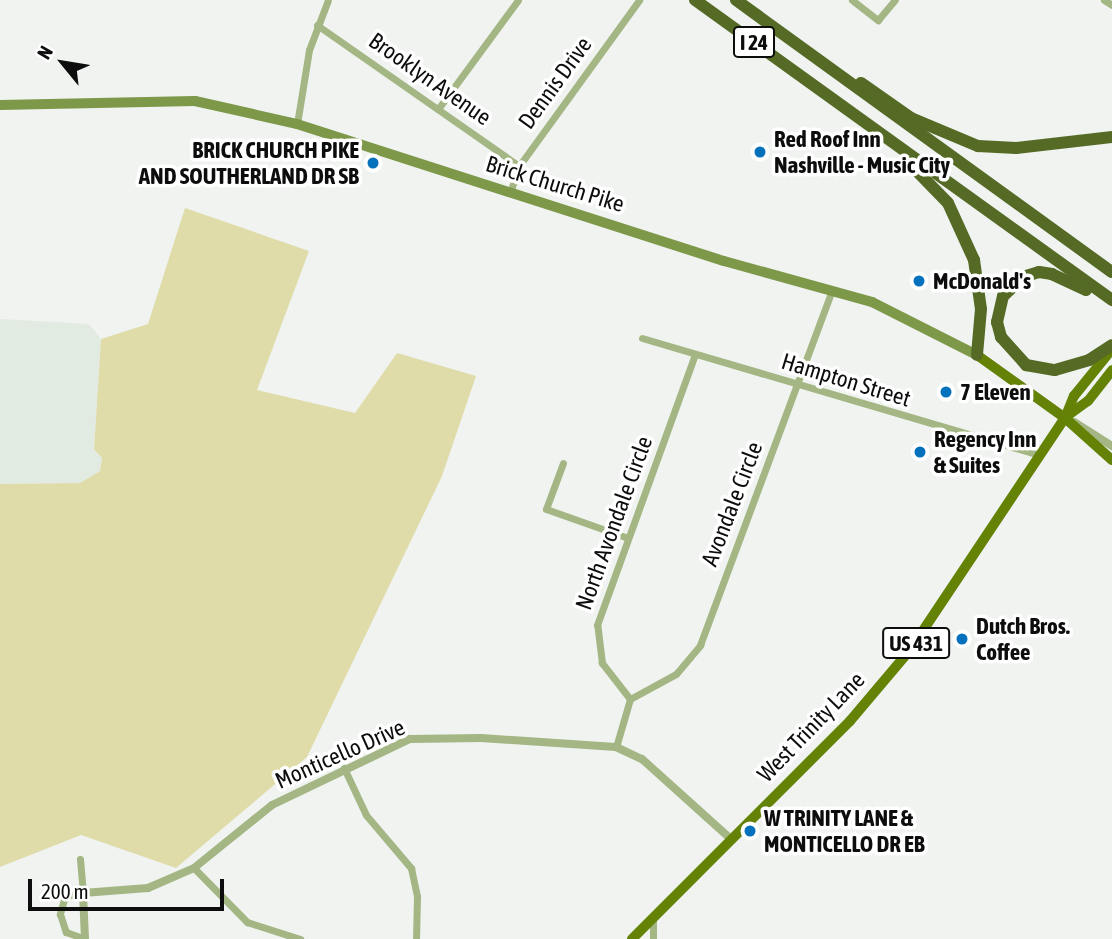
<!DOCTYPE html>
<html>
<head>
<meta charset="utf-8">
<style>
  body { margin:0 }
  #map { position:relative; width:1112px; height:939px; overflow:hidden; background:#f0f3f0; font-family:"Asap Condensed",sans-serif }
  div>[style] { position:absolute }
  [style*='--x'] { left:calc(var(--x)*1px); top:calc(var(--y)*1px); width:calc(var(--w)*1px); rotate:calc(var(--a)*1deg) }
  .built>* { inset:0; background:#e2ebe2 }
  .green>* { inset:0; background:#dfdcaa }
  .minor>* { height:7px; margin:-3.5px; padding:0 3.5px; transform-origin:3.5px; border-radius:3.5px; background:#a3b683 }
  .tertiary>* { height:8px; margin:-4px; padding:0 4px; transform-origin:4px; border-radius:4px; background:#a3b683 }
  .secondary>* { height:10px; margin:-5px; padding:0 5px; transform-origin:5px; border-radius:5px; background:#7e9849 }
  .primary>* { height:10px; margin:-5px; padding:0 5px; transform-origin:5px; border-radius:5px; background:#638206 }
  .motorway>* { height:12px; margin:-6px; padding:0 6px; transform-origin:6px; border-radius:6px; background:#546a25 }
  .dots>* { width:19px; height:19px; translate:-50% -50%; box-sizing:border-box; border:4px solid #fff; border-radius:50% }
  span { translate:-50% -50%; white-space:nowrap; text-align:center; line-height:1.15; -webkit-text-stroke:7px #fff; paint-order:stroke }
  .shield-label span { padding:2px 5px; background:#fff; border:2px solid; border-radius:5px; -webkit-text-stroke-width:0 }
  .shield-label { font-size:21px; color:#0c0d0c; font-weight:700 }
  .street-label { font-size:23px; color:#0c0d0c }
  .poi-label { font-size:23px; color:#0c0d0c; font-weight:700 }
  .left { translate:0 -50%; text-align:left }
  .right { translate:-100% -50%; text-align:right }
  .north { position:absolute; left:28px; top:28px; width:70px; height:70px; -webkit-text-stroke:5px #fff; paint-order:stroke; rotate:300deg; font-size:19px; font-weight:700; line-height:28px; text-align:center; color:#0c0d0c }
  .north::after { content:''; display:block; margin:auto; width:24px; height:32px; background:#0c0d0c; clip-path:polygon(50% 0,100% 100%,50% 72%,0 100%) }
  .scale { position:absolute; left:28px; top:879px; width:196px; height:32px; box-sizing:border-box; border:4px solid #0c0d0c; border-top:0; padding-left:9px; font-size:21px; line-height:24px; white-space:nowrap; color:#0c0d0c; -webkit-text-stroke:5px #fff; paint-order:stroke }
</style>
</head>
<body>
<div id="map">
  <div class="built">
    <i style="clip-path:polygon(0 319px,89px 324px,101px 339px,94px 448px,102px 458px,100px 471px,80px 483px,0 484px)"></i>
  </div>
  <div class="green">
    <i style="clip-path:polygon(185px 208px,309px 251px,257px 390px,355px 413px,397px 353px,476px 376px,442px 476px,307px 757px,176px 868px,81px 835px,0 867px,0 484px,80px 483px,100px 471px,102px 458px,94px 449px,101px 339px,148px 324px)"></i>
  </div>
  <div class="minor">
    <i style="--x:852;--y:0;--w:33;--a:38"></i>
    <i style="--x:878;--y:20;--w:26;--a:-50"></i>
    <i style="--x:1104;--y:0;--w:9;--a:32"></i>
    <i style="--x:317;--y:25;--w:246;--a:34.9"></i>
    <i style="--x:438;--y:109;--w:135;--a:-53.7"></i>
    <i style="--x:297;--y:124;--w:75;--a:-80.8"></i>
    <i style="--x:309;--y:50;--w:53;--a:-69.2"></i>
    <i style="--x:510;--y:193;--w:28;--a:-72"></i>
    <i style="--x:519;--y:166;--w:205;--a:-54.1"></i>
    <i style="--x:642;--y:338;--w:414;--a:16.4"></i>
    <i style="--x:563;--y:463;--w:49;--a:110.3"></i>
    <i style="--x:546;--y:509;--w:87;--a:19.5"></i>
    <i style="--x:630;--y:699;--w:52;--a:-28.5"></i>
    <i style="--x:676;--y:674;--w:38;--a:-50"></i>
    <i style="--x:700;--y:645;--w:377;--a:-69.6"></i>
    <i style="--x:630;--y:699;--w:46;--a:-127.9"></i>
    <i style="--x:602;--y:663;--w:38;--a:-97"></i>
    <i style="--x:597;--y:625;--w:287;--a:-70.1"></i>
    <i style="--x:616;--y:747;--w:50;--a:-73.7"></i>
    <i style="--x:344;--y:768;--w:52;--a:64.9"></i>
    <i style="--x:366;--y:815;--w:70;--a:49.7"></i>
    <i style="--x:411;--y:868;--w:29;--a:78"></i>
    <i style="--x:417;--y:896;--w:43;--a:91.3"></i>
    <i style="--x:80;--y:859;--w:34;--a:85"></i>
    <i style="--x:83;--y:893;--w:18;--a:171"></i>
    <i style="--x:65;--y:896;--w:19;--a:106"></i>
    <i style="--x:60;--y:914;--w:19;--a:72"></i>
    <i style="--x:66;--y:932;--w:20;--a:20"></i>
    <i style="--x:194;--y:868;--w:76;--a:45.5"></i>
    <i style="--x:247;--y:922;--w:56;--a:17.8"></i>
    <i style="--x:653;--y:939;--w:20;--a:-90"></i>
  </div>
  <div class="tertiary">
    <i style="--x:1074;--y:422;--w:45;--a:32.3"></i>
    <i style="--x:85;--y:939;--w:46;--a:-92.5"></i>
    <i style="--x:83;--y:893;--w:65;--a:-4.4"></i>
    <i style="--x:148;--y:888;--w:50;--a:-23.5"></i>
    <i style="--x:194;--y:868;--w:100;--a:-38.9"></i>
    <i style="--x:272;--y:805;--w:153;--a:-25.6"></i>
    <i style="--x:410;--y:739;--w:71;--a:-0.8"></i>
    <i style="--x:481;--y:738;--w:135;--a:3.8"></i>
    <i style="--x:616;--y:747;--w:29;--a:25"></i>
    <i style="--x:642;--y:759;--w:121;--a:42"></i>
  </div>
  <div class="secondary">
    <i style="--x:0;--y:105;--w:195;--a:-1.2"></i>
    <i style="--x:195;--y:101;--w:105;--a:12.7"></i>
    <i style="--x:297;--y:124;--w:448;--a:17.8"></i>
    <i style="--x:724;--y:261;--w:154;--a:15.5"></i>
    <i style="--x:872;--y:302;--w:118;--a:26.8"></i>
  </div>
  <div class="primary">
    <i style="--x:977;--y:355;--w:108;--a:35.6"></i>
    <i style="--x:1065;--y:418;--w:63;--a:41.8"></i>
    <i style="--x:1067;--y:416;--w:26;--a:-36"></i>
    <i style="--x:1088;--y:401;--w:39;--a:-52"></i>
    <i style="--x:632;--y:939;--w:308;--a:-45"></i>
    <i style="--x:850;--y:721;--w:93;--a:-49.8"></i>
    <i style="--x:910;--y:650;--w:279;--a:-56.3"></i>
    <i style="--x:1065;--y:418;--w:24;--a:-68"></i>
    <i style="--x:1074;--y:396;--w:60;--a:-51"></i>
  </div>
  <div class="motorway">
    <i style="--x:695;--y:0;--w:514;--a:35.73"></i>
    <i style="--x:736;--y:0;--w:464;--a:35.9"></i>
    <i style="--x:861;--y:83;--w:61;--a:35"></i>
    <i style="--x:911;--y:118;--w:73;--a:22.7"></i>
    <i style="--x:978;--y:146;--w:38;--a:3"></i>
    <i style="--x:1016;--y:148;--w:97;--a:-6.5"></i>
    <i style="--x:908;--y:162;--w:57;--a:45.7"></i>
    <i style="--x:948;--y:203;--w:63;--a:65.5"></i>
    <i style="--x:974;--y:260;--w:49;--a:81.9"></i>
    <i style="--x:981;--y:309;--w:46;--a:95"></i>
    <i style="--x:1086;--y:290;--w:38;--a:-155"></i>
    <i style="--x:1052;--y:274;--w:13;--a:-171"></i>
    <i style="--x:1039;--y:272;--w:17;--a:163"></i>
    <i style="--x:1023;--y:277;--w:28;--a:136"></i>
    <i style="--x:1003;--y:296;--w:27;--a:103"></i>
    <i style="--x:997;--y:322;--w:16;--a:75"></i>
    <i style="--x:1001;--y:337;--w:38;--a:48"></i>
    <i style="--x:1026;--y:365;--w:29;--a:10"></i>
    <i style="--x:1055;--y:370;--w:35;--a:-16"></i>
    <i style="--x:1089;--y:360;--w:27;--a:-33"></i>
  </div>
  <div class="dots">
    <i style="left:760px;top:152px;background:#0371bc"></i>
    <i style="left:373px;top:163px;background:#0371bc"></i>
    <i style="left:919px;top:281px;background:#0371bc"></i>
    <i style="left:946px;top:392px;background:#0371bc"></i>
    <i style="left:920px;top:452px;background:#0371bc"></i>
    <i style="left:962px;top:639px;background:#0371bc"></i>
    <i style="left:750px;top:831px;background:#0371bc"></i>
  </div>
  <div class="shield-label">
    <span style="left:754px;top:42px">I 24</span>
    <span style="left:916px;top:643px">US 431</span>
  </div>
  <div class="street-label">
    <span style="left:430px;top:79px;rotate:35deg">Brooklyn Avenue</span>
    <span style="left:555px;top:83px;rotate:-54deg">Dennis Drive</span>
    <span style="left:555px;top:184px;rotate:17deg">Brick Church Pike</span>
    <span style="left:846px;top:380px;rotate:17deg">Hampton Street</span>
    <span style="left:732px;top:504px;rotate:-69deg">Avondale Circle</span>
    <span style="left:614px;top:523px;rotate:-70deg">North Avondale Circle</span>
    <span style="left:811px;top:727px;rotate:-46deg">West Trinity Lane</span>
    <span style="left:340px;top:754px;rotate:-24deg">Monticello Drive</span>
  </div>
  <div class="poi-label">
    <span class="left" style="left:774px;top:152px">Red Roof Inn<br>Nashville - Music City</span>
    <span class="right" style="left:359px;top:163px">BRICK CHURCH PIKE<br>AND SOUTHERLAND DR SB</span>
    <span class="left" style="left:933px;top:281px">McDonald's</span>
    <span class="left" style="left:960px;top:392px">7 Eleven</span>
    <span class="left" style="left:934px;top:452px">Regency Inn<br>&amp; Suites</span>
    <span class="left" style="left:976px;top:639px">Dutch Bros.<br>Coffee</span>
    <span class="left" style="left:764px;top:831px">W TRINITY LANE &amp;<br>MONTICELLO DR EB</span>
  </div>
  <div class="north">N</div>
  <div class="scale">200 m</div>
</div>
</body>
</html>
